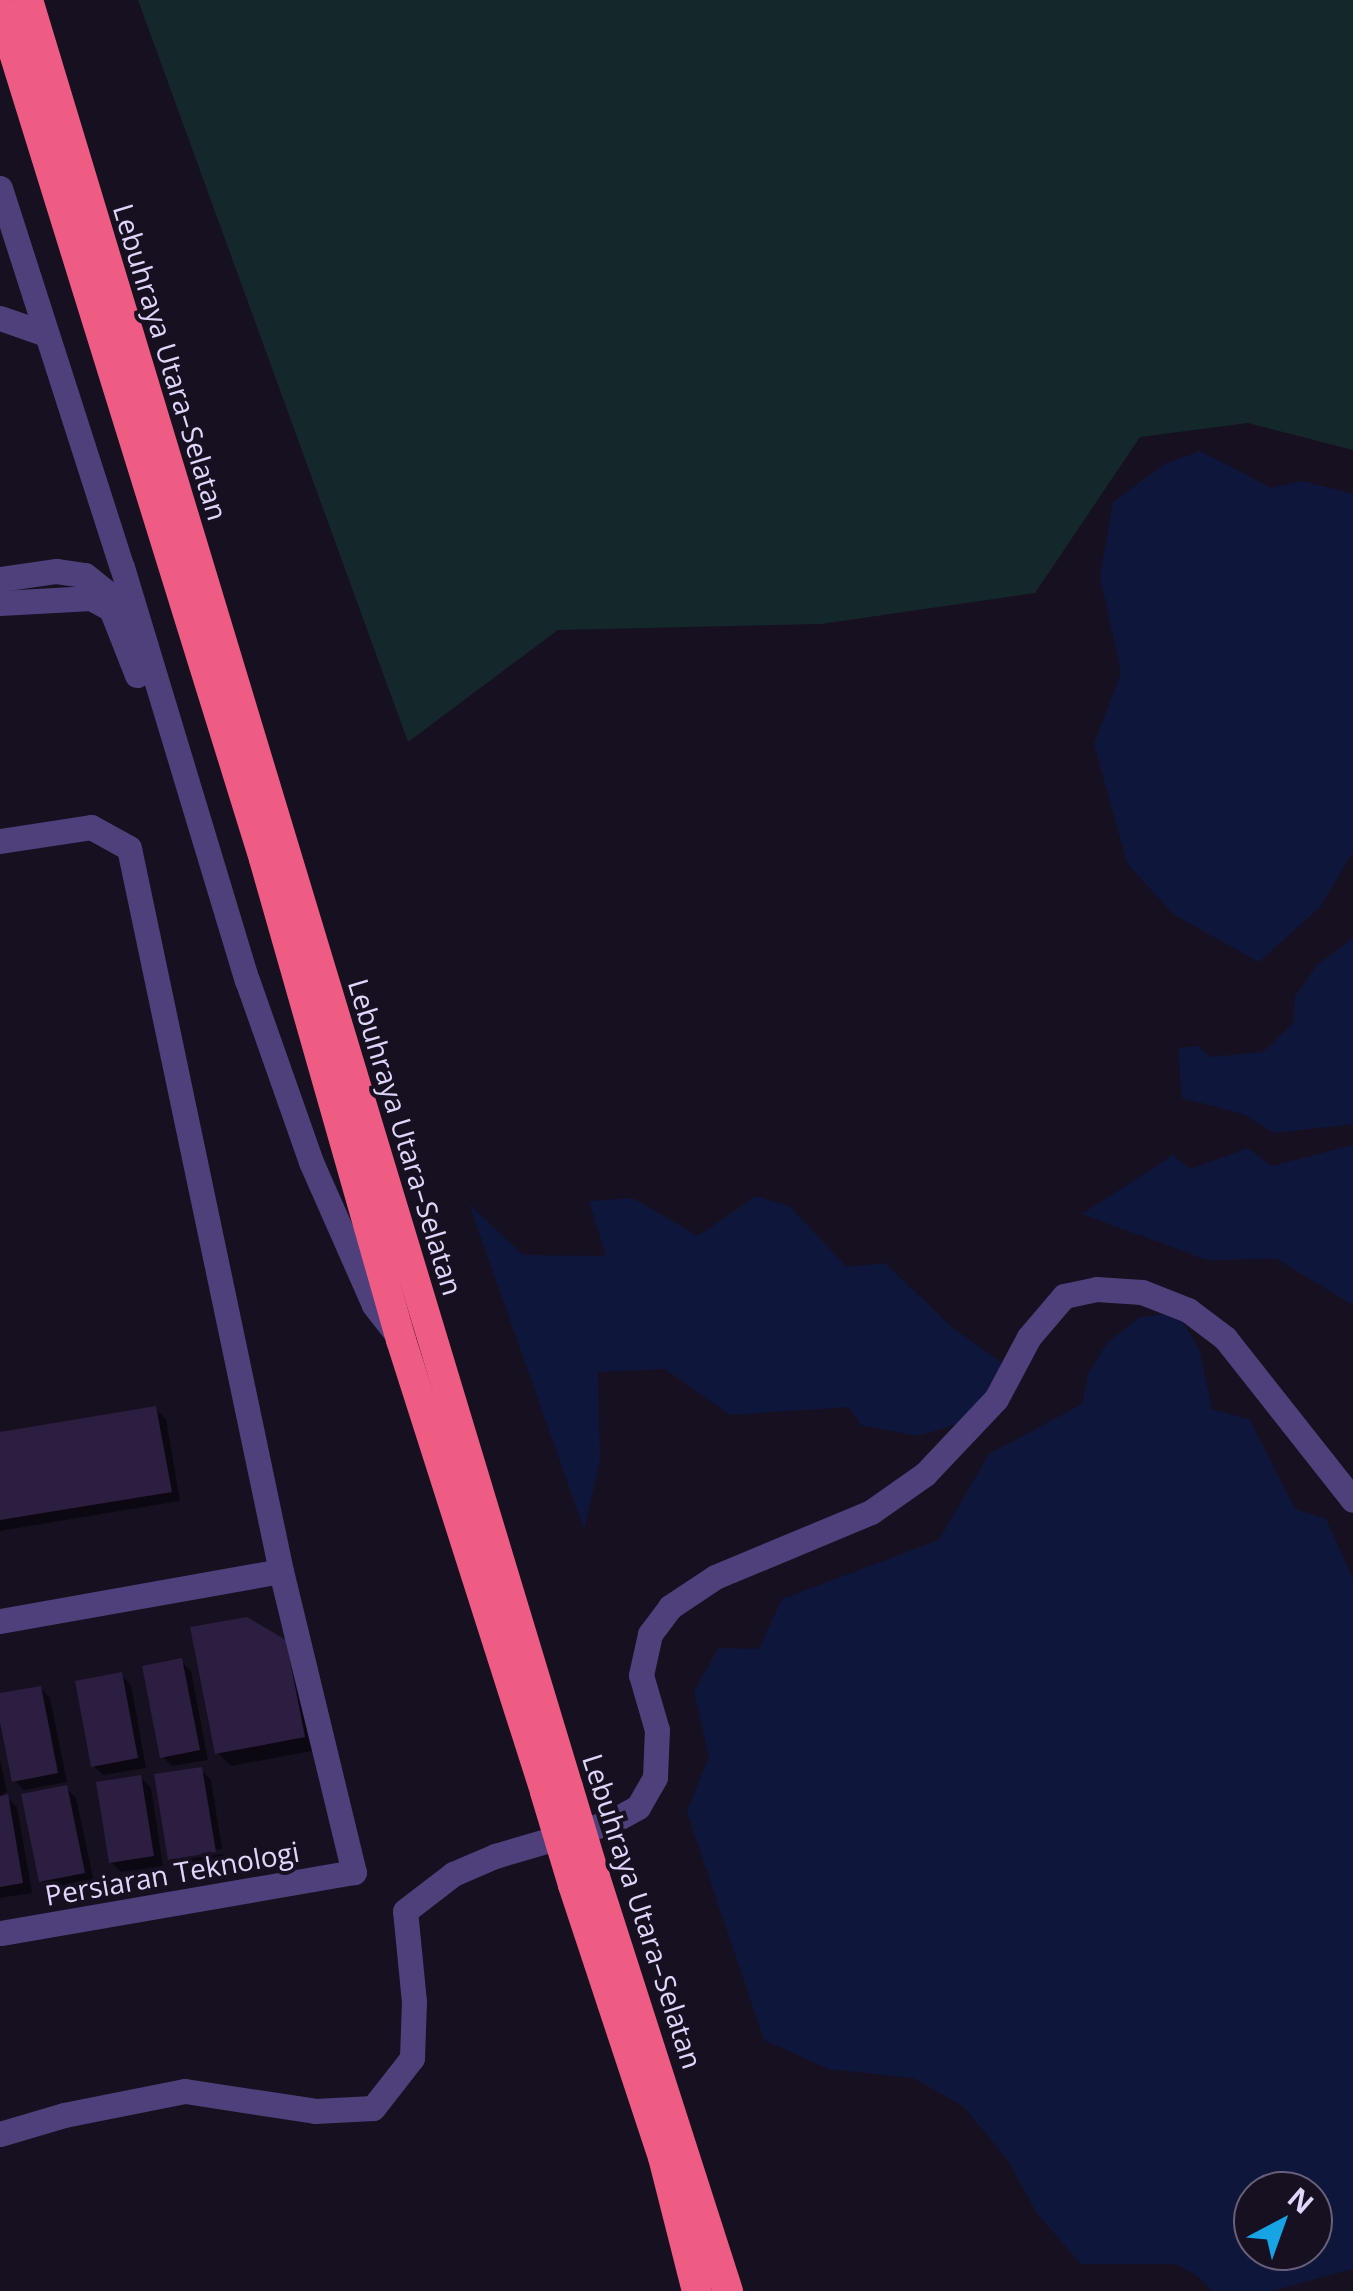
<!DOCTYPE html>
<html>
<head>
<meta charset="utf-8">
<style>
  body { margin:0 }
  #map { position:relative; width:1353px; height:2291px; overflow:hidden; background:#171021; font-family:"Open Sans",sans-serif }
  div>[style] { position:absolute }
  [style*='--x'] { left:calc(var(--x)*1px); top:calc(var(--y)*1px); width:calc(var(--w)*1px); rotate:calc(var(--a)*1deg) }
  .green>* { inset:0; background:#14272b }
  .water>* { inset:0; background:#0f163c }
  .shadow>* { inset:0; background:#0007 }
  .building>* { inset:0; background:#2c1e40 }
  .minor>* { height:25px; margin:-12.5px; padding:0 12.5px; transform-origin:12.5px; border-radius:12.5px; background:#4f407c }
  .highway>* { height:30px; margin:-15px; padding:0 15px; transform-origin:15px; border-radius:15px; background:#ee5c83 }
  .highway-bridge>* { height:30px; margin:-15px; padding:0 15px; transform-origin:15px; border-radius:15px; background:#ee5c83 }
  span { translate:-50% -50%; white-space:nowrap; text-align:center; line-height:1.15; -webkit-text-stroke:8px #171021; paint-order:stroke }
  .street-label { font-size:28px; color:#e1d5fb }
  .north { position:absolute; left:1233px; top:2171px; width:100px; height:100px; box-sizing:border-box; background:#171021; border:2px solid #685f78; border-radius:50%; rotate:41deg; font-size:28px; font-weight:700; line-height:40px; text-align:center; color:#e1d5fb }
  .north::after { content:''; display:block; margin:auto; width:35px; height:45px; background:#17a4e4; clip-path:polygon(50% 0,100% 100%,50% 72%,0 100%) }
</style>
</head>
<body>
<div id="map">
  <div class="green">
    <i style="clip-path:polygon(138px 0,1353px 0,1353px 450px,1248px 423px,1140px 437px,1035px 593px,821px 624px,558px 630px,408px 742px)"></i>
  </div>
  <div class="water">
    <i style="clip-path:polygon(1200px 451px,1272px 488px,1302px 481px,1353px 494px,1353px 852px,1320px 907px,1259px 962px,1173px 914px,1127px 863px,1094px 744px,1121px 673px,1100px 576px,1113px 502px,1165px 464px)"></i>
    <i style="clip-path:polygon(1353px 938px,1353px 1124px,1274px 1133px,1243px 1114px,1182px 1098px,1178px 1048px,1198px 1046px,1211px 1057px,1263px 1052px,1293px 1023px,1295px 996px,1317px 965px)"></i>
    <i style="clip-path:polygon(1353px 1145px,1353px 1305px,1277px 1259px,1207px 1260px,1082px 1214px,1173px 1155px,1190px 1169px,1248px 1148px,1272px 1166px)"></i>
    <i style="clip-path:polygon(756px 1196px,789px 1206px,847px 1267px,885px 1263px,953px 1328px,1006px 1366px,970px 1420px,918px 1436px,861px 1425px,849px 1407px,730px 1415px,665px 1369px,598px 1372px,600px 1461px,584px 1529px,469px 1204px,523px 1255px,606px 1256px,589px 1201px,633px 1198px,698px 1236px)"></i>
    <i style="clip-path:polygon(evenodd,1178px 1313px,1200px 1352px,1212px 1409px,1250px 1420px,1295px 1509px,1326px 1519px,1353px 1578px,1353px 2269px,1271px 2291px,1211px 2291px,1198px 2276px,1176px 2264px,1081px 2264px,1036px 2212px,1007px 2159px,963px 2106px,913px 2078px,829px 2069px,764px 2040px,687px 1812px,709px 1756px,694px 1692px,718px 1648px,759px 1649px,782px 1599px,939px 1540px,989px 1454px,1082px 1404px,1088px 1374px,1107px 1343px,1140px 1317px,1178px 1313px,1253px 2191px,1313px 2191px,1313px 2251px,1253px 2251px,1253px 2191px)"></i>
  </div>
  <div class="shadow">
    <i style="clip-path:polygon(156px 1409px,166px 1419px,180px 1501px,0 1531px,0 1435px)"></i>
    <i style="clip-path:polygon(284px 1642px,317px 1750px,231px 1766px,217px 1752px)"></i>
    <i style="clip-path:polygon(181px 1661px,191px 1671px,208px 1760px,172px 1766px,162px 1756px)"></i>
    <i style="clip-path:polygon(121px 1675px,131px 1685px,146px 1768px,103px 1775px,93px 1765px)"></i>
    <i style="clip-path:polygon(40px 1688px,50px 1698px,67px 1782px,24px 1790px,14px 1780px,0 1696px)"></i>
    <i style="clip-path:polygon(0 1759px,7px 1792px,3px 1793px,17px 1807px,32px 1893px,0 1898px)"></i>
    <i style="clip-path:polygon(201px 1770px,211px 1780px,222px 1849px,175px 1856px,175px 1861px,223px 1854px,224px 1862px,180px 1868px,170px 1858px)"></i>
    <i style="clip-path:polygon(141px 1778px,151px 1788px,163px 1866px,121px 1872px,111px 1862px)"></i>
    <i style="clip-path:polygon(66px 1788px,76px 1798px,94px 1882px,52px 1891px,42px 1881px)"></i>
  </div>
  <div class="building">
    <i style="clip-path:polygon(156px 1406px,172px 1492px,0 1520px,0 1432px)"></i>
    <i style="clip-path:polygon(247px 1617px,286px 1640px,305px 1737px,215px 1754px,190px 1627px)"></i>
    <i style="clip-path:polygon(182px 1658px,200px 1750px,160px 1758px,142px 1666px)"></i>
    <i style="clip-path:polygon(122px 1672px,138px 1758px,91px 1767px,75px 1681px)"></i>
    <i style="clip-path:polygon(41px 1686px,58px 1773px,12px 1782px,0 1722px,0 1693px)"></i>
    <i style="clip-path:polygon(202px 1767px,216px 1852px,168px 1860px,154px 1774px)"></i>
    <i style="clip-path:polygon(141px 1775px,154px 1856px,109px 1863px,96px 1782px)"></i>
    <i style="clip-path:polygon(67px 1785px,85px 1873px,39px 1882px,21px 1794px)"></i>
    <i style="clip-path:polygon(8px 1794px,23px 1883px,0 1887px,0 1796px)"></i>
  </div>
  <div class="minor">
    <i style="--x:0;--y:188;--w:398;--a:72.2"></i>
    <i style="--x:122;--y:567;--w:432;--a:73.2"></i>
    <i style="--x:247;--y:980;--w:193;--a:70.6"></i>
    <i style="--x:311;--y:1162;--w:156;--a:66.2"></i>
    <i style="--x:374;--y:1305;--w:36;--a:52"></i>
    <i style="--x:0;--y:318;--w:49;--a:19.2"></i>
    <i style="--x:0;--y:579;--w:57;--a:-8.1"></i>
    <i style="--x:56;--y:571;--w:29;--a:8"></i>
    <i style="--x:85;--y:575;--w:27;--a:39"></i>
    <i style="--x:106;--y:592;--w:13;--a:72"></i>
    <i style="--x:0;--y:603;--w:91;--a:-3.1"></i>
    <i style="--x:91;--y:598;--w:23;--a:29"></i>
    <i style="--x:111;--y:609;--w:71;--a:68.5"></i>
    <i style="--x:0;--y:841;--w:92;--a:-8.7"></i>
    <i style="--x:91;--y:827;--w:43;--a:28.9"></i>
    <i style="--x:129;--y:848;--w:739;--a:78.13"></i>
    <i style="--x:281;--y:1571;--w:310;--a:76.4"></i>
    <i style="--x:354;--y:1872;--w:359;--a:170.2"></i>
    <i style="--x:0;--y:1621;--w:285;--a:-10.1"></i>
    <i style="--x:0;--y:2134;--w:67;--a:-16.5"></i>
    <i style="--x:64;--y:2115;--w:123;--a:-11.2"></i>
    <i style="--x:185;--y:2091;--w:132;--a:8.7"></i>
    <i style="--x:315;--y:2111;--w:58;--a:-3"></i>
    <i style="--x:373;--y:2108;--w:63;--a:-52"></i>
    <i style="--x:412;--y:2058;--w:56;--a:-88"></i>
    <i style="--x:414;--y:2002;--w:91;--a:-95.6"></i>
    <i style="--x:405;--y:1911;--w:61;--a:-37.6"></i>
    <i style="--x:453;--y:1874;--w:46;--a:-23.2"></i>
    <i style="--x:495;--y:1856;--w:121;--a:-16.3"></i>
    <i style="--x:611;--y:1822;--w:31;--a:-29"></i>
    <i style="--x:638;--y:1807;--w:34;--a:-60"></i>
    <i style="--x:655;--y:1777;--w:47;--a:-87.6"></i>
    <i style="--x:657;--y:1730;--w:57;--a:-106.2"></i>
    <i style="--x:641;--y:1675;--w:42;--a:-77.6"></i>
    <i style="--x:650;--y:1634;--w:34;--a:-53"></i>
    <i style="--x:670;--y:1607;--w:54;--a:-33.7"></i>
    <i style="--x:715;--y:1577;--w:169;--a:-22.6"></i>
    <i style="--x:871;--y:1512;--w:66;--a:-35.1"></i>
    <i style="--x:925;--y:1474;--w:103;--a:-46.6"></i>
    <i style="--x:996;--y:1399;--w:70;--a:-62"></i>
    <i style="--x:1029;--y:1337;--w:54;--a:-49.5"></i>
    <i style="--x:1064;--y:1296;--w:33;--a:-12"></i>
    <i style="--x:1096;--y:1289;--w:46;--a:3.7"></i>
    <i style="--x:1142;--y:1292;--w:49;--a:21.4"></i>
    <i style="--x:1188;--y:1310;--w:46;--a:37.1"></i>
    <i style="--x:1225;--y:1338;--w:206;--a:51.7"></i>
  </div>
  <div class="highway">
    <i style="--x:28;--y:0;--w:1867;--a:73.19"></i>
    <i style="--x:0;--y:8;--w:891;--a:72.76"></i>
    <i style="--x:264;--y:859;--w:500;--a:74.1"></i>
    <i style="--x:401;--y:1340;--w:474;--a:72.3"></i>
    <i style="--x:595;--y:1877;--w:435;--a:72.2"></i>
    <i style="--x:573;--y:1885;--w:287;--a:71.7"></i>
    <i style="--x:663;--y:2157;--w:138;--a:75.8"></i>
  </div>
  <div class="highway-bridge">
    <i style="--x:568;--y:1787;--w:94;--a:73.3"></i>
    <i style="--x:545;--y:1792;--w:97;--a:73.2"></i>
  </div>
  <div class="street-label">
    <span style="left:171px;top:362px;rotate:73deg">Lebuhraya Utara–Selatan</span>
    <span style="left:406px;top:1137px;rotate:73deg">Lebuhraya Utara–Selatan</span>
    <span style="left:172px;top:1873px;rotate:-10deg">Persiaran Teknologi</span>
    <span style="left:643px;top:1911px;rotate:72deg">Lebuhraya Utara–Selatan</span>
  </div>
  <div class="north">N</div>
</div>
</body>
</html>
